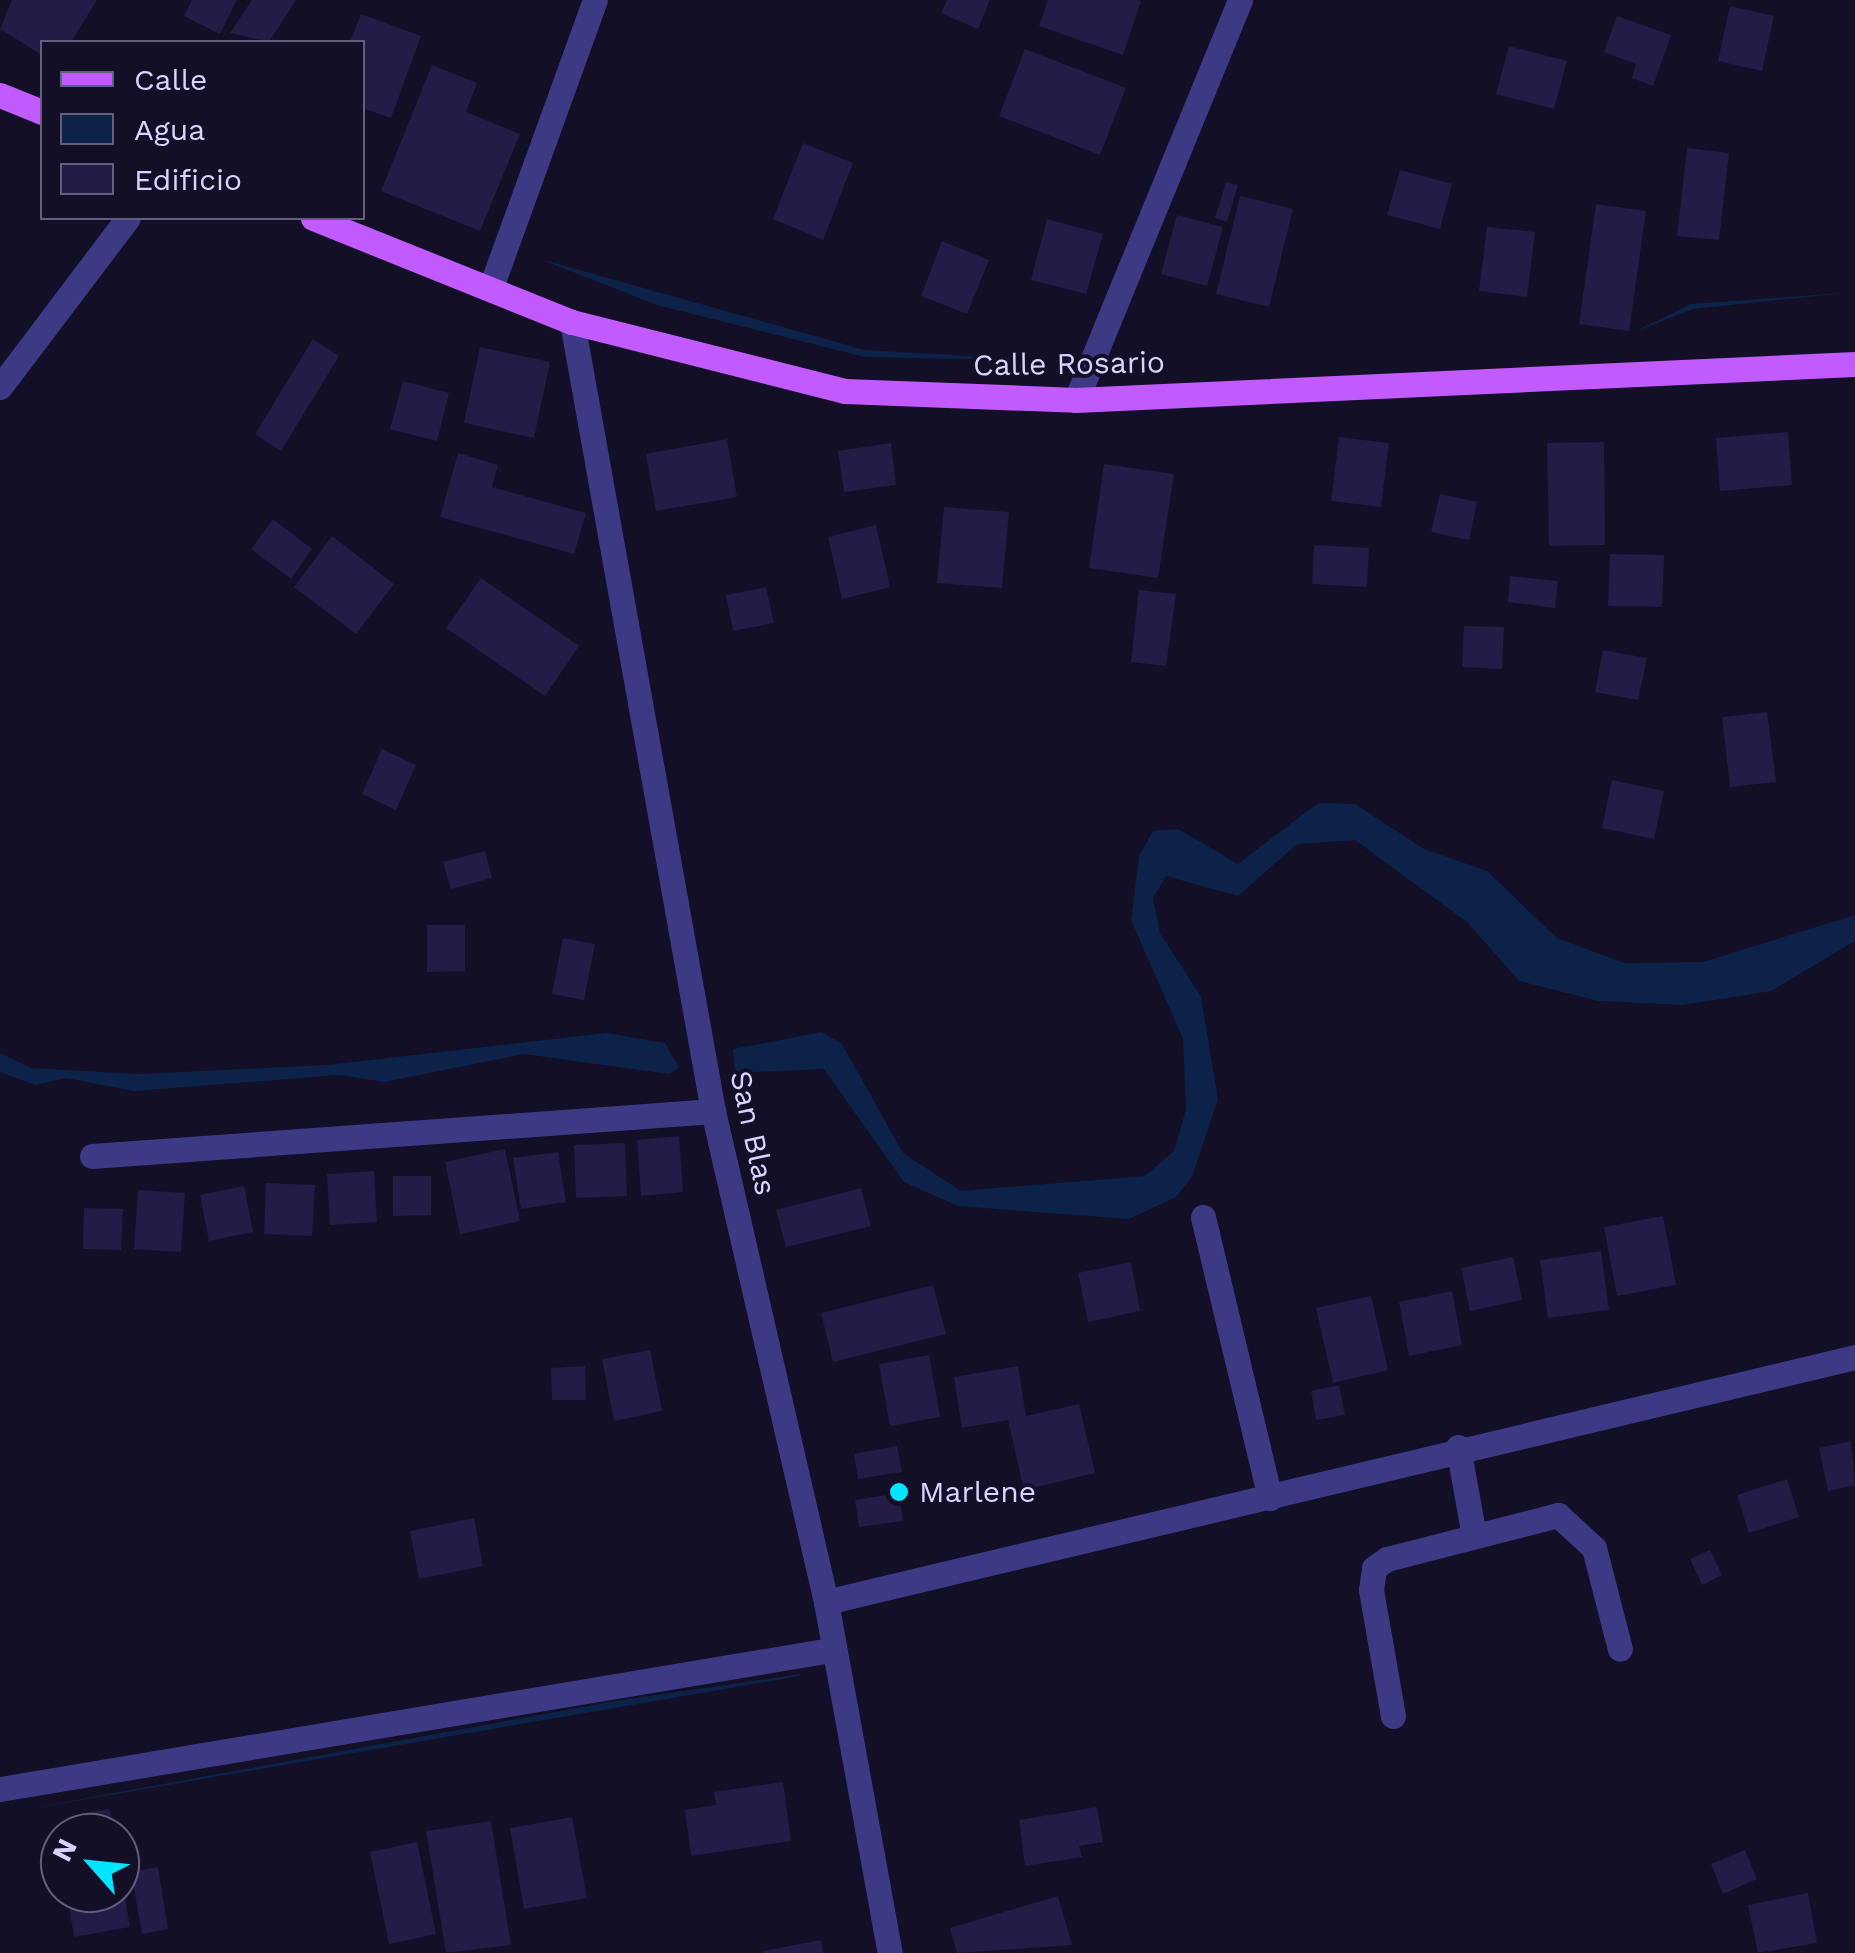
<!DOCTYPE html>
<html>
<head>
<meta charset="utf-8">
<style>
  body { margin:0 }
  #map { position:relative; width:1855px; height:1953px; overflow:hidden; background:#130f26; font-family:"Work Sans",sans-serif }
  div>[style] { position:absolute }
  [style*='--x'] { left:calc(var(--x)*1px); top:calc(var(--y)*1px); width:calc(var(--w)*1px); rotate:calc(var(--a)*1deg) }
  .water>* { inset:0; background:#0c2248 }
  .building>* { inset:0; background:#241b47 }
  .minor>* { height:25px; margin:-12.5px; padding:0 12.5px; transform-origin:12.5px; border-radius:12.5px; background:#3d3a85 }
  .major>* { height:25px; margin:-12.5px; padding:0 12.5px; transform-origin:12.5px; border-radius:12.5px; background:#c25bff }
  .dots>* { width:28px; height:28px; translate:-50% -50%; box-sizing:border-box; border:5px solid #130f26; border-radius:50% }
  span { translate:-50% -50%; white-space:nowrap; text-align:center; line-height:1.15; -webkit-text-stroke:8px #130f26; paint-order:stroke }
  .street-label { font-size:30px; color:#d9d4ff }
  .poi-label { font-size:30px; color:#d9d4ff }
  .left { translate:0 -50%; text-align:left }
  .legend { position:absolute; left:40px; top:40px; width:325px; height:180px; box-sizing:border-box; background:#130f26; border:2px solid #625e7d; margin:0; padding:12px 18px; list-style:none; font-size:30px; color:#d9d4ff }
  .legend li { display:flex; align-items:center; gap:20px; height:50px }
  .legend b { width:50px; border:2px solid #625e7d }
  .north { position:absolute; left:40px; top:1813px; width:100px; height:100px; box-sizing:border-box; background:#130f26; border:2px solid #625e7d; border-radius:50%; rotate:297deg; font-size:28px; font-weight:700; line-height:40px; text-align:center; color:#d9d4ff }
  .north::after { content:''; display:block; margin:auto; width:35px; height:45px; background:#00e5ff; clip-path:polygon(50% 0,100% 100%,50% 72%,0 100%) }
</style>
</head>
<body>
<div id="map">
  <div class="water">
    <i style="clip-path:polygon(540px 259px,865px 350px,1051px 361px,865px 357px,657px 305px)"></i>
    <i style="clip-path:polygon(1855px 292px,1693px 309px,1632px 333px,1691px 304px)"></i>
    <i style="clip-path:polygon(1318px 803px,1355px 804px,1424px 849px,1487px 871px,1557px 938px,1624px 963px,1703px 962px,1855px 915px,1855px 941px,1771px 991px,1683px 1005px,1598px 1001px,1519px 981px,1467px 922px,1355px 840px,1297px 844px,1238px 896px,1166px 876px,1153px 898px,1160px 933px,1201px 997px,1218px 1099px,1192px 1177px,1176px 1197px,1129px 1219px,958px 1206px,904px 1182px,824px 1069px,735px 1073px,733px 1049px,822px 1032px,842px 1044px,903px 1153px,961px 1191px,1145px 1176px,1174px 1151px,1186px 1109px,1183px 1039px,1131px 920px,1139px 856px,1153px 831px,1178px 829px,1238px 864px)"></i>
    <i style="clip-path:polygon(607px 1033px,665px 1043px,679px 1068px,669px 1074px,524px 1054px,384px 1082px,340px 1075px,134px 1091px,66px 1078px,35px 1085px,0 1072px,0 1053px,31px 1068px,138px 1074px,327px 1065px)"></i>
    <i style="clip-path:polygon(800px 1674px,800px 1676px,0 1814px,615px 1701px)"></i>
  </div>
  <div class="building">
    <i style="clip-path:polygon(12px 0,97px 0,71px 42px,42px 42px,42px 55px,0 29px)"></i>
    <i style="clip-path:polygon(192px 0,237px 0,220px 34px,184px 16px)"></i>
    <i style="clip-path:polygon(252px 0,296px 0,269px 42px,230px 33px)"></i>
    <i style="clip-path:polygon(947px 0,990px 0,978px 29px,941px 13px)"></i>
    <i style="clip-path:polygon(1048px 0,1137px 0,1141px 1px,1123px 55px,1039px 26px)"></i>
    <i style="clip-path:polygon(1730px 6px,1774px 16px,1762px 71px,1718px 61px)"></i>
    <i style="clip-path:polygon(361px 14px,421px 36px,391px 118px,362px 108px,362px 42px,350px 42px)"></i>
    <i style="clip-path:polygon(1617px 16px,1671px 35px,1653px 86px,1632px 78px,1636px 64px,1604px 52px)"></i>
    <i style="clip-path:polygon(1509px 46px,1567px 61px,1554px 109px,1496px 94px)"></i>
    <i style="clip-path:polygon(1025px 49px,1126px 88px,1100px 155px,999px 116px)"></i>
    <i style="clip-path:polygon(432px 65px,477px 83px,466px 112px,520px 134px,480px 231px,381px 191px)"></i>
    <i style="clip-path:polygon(803px 143px,853px 163px,823px 240px,773px 219px)"></i>
    <i style="clip-path:polygon(1687px 148px,1729px 153px,1719px 240px,1677px 236px)"></i>
    <i style="clip-path:polygon(1400px 170px,1452px 184px,1440px 229px,1387px 215px)"></i>
    <i style="clip-path:polygon(1226px 182px,1238px 185px,1227px 222px,1215px 218px)"></i>
    <i style="clip-path:polygon(1240px 196px,1293px 209px,1269px 307px,1216px 294px)"></i>
    <i style="clip-path:polygon(1596px 204px,1646px 211px,1629px 331px,1579px 324px)"></i>
    <i style="clip-path:polygon(1177px 215px,1223px 227px,1207px 286px,1161px 274px)"></i>
    <i style="clip-path:polygon(1047px 219px,1103px 234px,1086px 294px,1031px 280px)"></i>
    <i style="clip-path:polygon(1487px 227px,1535px 232px,1527px 297px,1479px 291px)"></i>
    <i style="clip-path:polygon(942px 241px,989px 260px,967px 314px,921px 296px)"></i>
    <i style="clip-path:polygon(313px 339px,339px 356px,281px 451px,255px 434px)"></i>
    <i style="clip-path:polygon(480px 347px,550px 362px,534px 438px,464px 423px)"></i>
    <i style="clip-path:polygon(403px 381px,449px 393px,437px 441px,390px 429px)"></i>
    <i style="clip-path:polygon(1788px 432px,1792px 485px,1720px 491px,1716px 438px)"></i>
    <i style="clip-path:polygon(1339px 437px,1389px 443px,1381px 507px,1331px 501px)"></i>
    <i style="clip-path:polygon(727px 439px,737px 497px,656px 511px,646px 454px)"></i>
    <i style="clip-path:polygon(1604px 442px,1605px 545px,1549px 546px,1547px 443px)"></i>
    <i style="clip-path:polygon(891px 443px,896px 485px,844px 492px,838px 451px)"></i>
    <i style="clip-path:polygon(458px 453px,498px 465px,492px 487px,586px 513px,574px 554px,440px 517px)"></i>
    <i style="clip-path:polygon(1104px 464px,1174px 474px,1158px 578px,1089px 568px)"></i>
    <i style="clip-path:polygon(1440px 494px,1477px 502px,1469px 540px,1431px 532px)"></i>
    <i style="clip-path:polygon(944px 507px,1009px 512px,1002px 588px,937px 583px)"></i>
    <i style="clip-path:polygon(273px 519px,312px 549px,291px 579px,251px 549px)"></i>
    <i style="clip-path:polygon(876px 525px,890px 587px,842px 599px,828px 537px)"></i>
    <i style="clip-path:polygon(332px 536px,394px 584px,356px 634px,294px 587px)"></i>
    <i style="clip-path:polygon(1314px 545px,1369px 548px,1367px 587px,1312px 584px)"></i>
    <i style="clip-path:polygon(1610px 554px,1664px 555px,1662px 607px,1608px 606px)"></i>
    <i style="clip-path:polygon(1510px 576px,1558px 581px,1555px 608px,1508px 602px)"></i>
    <i style="clip-path:polygon(481px 578px,579px 646px,545px 696px,446px 628px)"></i>
    <i style="clip-path:polygon(766px 587px,774px 623px,733px 631px,726px 595px)"></i>
    <i style="clip-path:polygon(1139px 590px,1176px 594px,1166px 666px,1131px 662px)"></i>
    <i style="clip-path:polygon(1464px 626px,1504px 627px,1502px 669px,1462px 667px)"></i>
    <i style="clip-path:polygon(1603px 650px,1647px 658px,1638px 700px,1595px 692px)"></i>
    <i style="clip-path:polygon(1767px 712px,1776px 782px,1730px 787px,1722px 717px)"></i>
    <i style="clip-path:polygon(382px 749px,416px 765px,396px 810px,362px 794px)"></i>
    <i style="clip-path:polygon(1612px 780px,1664px 791px,1654px 839px,1602px 828px)"></i>
    <i style="clip-path:polygon(485px 851px,492px 878px,451px 889px,443px 862px)"></i>
    <i style="clip-path:polygon(427px 925px,465px 925px,465px 971px,427px 972px)"></i>
    <i style="clip-path:polygon(563px 938px,595px 944px,584px 1000px,552px 994px)"></i>
    <i style="clip-path:polygon(679px 1136px,683px 1192px,641px 1196px,637px 1140px)"></i>
    <i style="clip-path:polygon(625px 1143px,627px 1196px,576px 1198px,574px 1145px)"></i>
    <i style="clip-path:polygon(505px 1149px,520px 1221px,460px 1234px,445px 1162px)"></i>
    <i style="clip-path:polygon(558px 1152px,566px 1202px,521px 1209px,513px 1158px)"></i>
    <i style="clip-path:polygon(374px 1171px,377px 1222px,330px 1225px,327px 1174px)"></i>
    <i style="clip-path:polygon(393px 1176px,431px 1176px,431px 1215px,393px 1216px)"></i>
    <i style="clip-path:polygon(266px 1183px,315px 1185px,312px 1236px,264px 1234px)"></i>
    <i style="clip-path:polygon(244px 1186px,253px 1232px,209px 1241px,200px 1195px)"></i>
    <i style="clip-path:polygon(861px 1188px,871px 1226px,786px 1247px,776px 1210px)"></i>
    <i style="clip-path:polygon(138px 1190px,185px 1193px,181px 1252px,134px 1249px)"></i>
    <i style="clip-path:polygon(84px 1208px,123px 1209px,121px 1250px,83px 1249px)"></i>
    <i style="clip-path:polygon(1663px 1216px,1676px 1285px,1617px 1296px,1604px 1227px)"></i>
    <i style="clip-path:polygon(1601px 1251px,1609px 1310px,1548px 1318px,1540px 1260px)"></i>
    <i style="clip-path:polygon(1513px 1257px,1522px 1300px,1470px 1311px,1461px 1268px)"></i>
    <i style="clip-path:polygon(1131px 1262px,1140px 1311px,1088px 1322px,1078px 1273px)"></i>
    <i style="clip-path:polygon(933px 1285px,946px 1334px,833px 1362px,821px 1313px)"></i>
    <i style="clip-path:polygon(1452px 1291px,1462px 1345px,1409px 1356px,1399px 1302px)"></i>
    <i style="clip-path:polygon(1371px 1296px,1388px 1370px,1333px 1383px,1316px 1308px)"></i>
    <i style="clip-path:polygon(650px 1350px,662px 1411px,614px 1421px,602px 1359px)"></i>
    <i style="clip-path:polygon(929px 1355px,940px 1417px,890px 1426px,879px 1364px)"></i>
    <i style="clip-path:polygon(585px 1366px,586px 1400px,552px 1400px,551px 1368px)"></i>
    <i style="clip-path:polygon(1018px 1366px,1026px 1416px,1079px 1404px,1095px 1473px,1024px 1490px,1008px 1420px,962px 1428px,954px 1377px)"></i>
    <i style="clip-path:polygon(1339px 1385px,1345px 1415px,1316px 1420px,1311px 1391px)"></i>
    <i style="clip-path:polygon(1851px 1441px,1855px 1485px,1828px 1491px,1819px 1448px)"></i>
    <i style="clip-path:polygon(897px 1446px,902px 1472px,858px 1479px,854px 1454px)"></i>
    <i style="clip-path:polygon(1787px 1479px,1799px 1517px,1749px 1533px,1737px 1495px)"></i>
    <i style="clip-path:polygon(899px 1493px,903px 1521px,859px 1527px,855px 1500px)"></i>
    <i style="clip-path:polygon(474px 1518px,483px 1566px,419px 1579px,410px 1531px)"></i>
    <i style="clip-path:polygon(1710px 1550px,1722px 1575px,1702px 1585px,1690px 1559px)"></i>
    <i style="clip-path:polygon(783px 1782px,791px 1841px,691px 1856px,685px 1810px,716px 1805px,714px 1792px)"></i>
    <i style="clip-path:polygon(1097px 1807px,1103px 1842px,1079px 1846px,1082px 1857px,1025px 1866px,1019px 1820px)"></i>
    <i style="clip-path:polygon(109px 1809px,114px 1833px,65px 1833px,87px 1824px,86px 1813px)"></i>
    <i style="clip-path:polygon(572px 1817px,587px 1898px,524px 1909px,510px 1828px)"></i>
    <i style="clip-path:polygon(491px 1821px,511px 1945px,446px 1953px,426px 1831px)"></i>
    <i style="clip-path:polygon(417px 1842px,436px 1934px,389px 1944px,370px 1852px)"></i>
    <i style="clip-path:polygon(1745px 1850px,1757px 1879px,1723px 1894px,1711px 1864px)"></i>
    <i style="clip-path:polygon(158px 1867px,168px 1929px,142px 1934px,131px 1872px)"></i>
    <i style="clip-path:polygon(122px 1880px,130px 1927px,74px 1937px,67px 1893px,120px 1893px)"></i>
    <i style="clip-path:polygon(1808px 1893px,1817px 1943px,1758px 1953px,1748px 1905px)"></i>
    <i style="clip-path:polygon(1058px 1896px,1072px 1945px,957px 1953px,950px 1928px)"></i>
    <i style="clip-path:polygon(821px 1940px,823px 1953px,763px 1953px,763px 1951px)"></i>
  </div>
  <div class="minor">
    <i style="--x:491;--y:287;--w:305;--a:-70.1"></i>
    <i style="--x:572;--y:322;--w:801;--a:79.87"></i>
    <i style="--x:713;--y:1111;--w:504;--a:77.04"></i>
    <i style="--x:826;--y:1602;--w:357;--a:79.7"></i>
    <i style="--x:0;--y:387;--w:212;--a:-52.9"></i>
    <i style="--x:1076;--y:400;--w:432;--a:-67.7"></i>
    <i style="--x:92;--y:1156;--w:623;--a:-4.14"></i>
    <i style="--x:1203;--y:1217;--w:289;--a:76.6"></i>
    <i style="--x:1458;--y:1447;--w:90;--a:79.8"></i>
    <i style="--x:826;--y:1602;--w:1058;--a:-13.39"></i>
    <i style="--x:1393;--y:1716;--w:128;--a:-99.9"></i>
    <i style="--x:1371;--y:1590;--w:22;--a:-82"></i>
    <i style="--x:1374;--y:1568;--w:16;--a:-35"></i>
    <i style="--x:1387;--y:1559;--w:177;--a:-14.4"></i>
    <i style="--x:1558;--y:1515;--w:49;--a:42.5"></i>
    <i style="--x:1594;--y:1548;--w:104;--a:75.6"></i>
    <i style="--x:0;--y:1789;--w:843;--a:-9.5"></i>
  </div>
  <div class="major">
    <i style="--x:0;--y:95;--w:45;--a:22"></i>
    <i style="--x:313;--y:218;--w:279;--a:21.9"></i>
    <i style="--x:572;--y:322;--w:282;--a:14.2"></i>
    <i style="--x:845;--y:391;--w:231;--a:2.2"></i>
    <i style="--x:1076;--y:400;--w:780;--a:-2.65"></i>
  </div>
  <div class="dots">
    <i style="left:899px;top:1492px;background:#00e5ff"></i>
  </div>
  <div class="street-label">
    <span style="left:1069px;top:364px;rotate:-1deg">Calle Rosario</span>
    <span style="left:753px;top:1133px;rotate:78deg">San Blas</span>
  </div>
  <div class="poi-label">
    <span class="left" style="left:919px;top:1492px">Marlene</span>
  </div>
  <ul class="legend">
  <li><b style="height:12px;background:#c25bff"></b>Calle</li>
  <li><b style="height:28px;background:#0c2248"></b>Agua</li>
  <li><b style="height:28px;background:#241b47"></b>Edificio</li>
  </ul>
  <div class="north">N</div>
</div>
</body>
</html>
